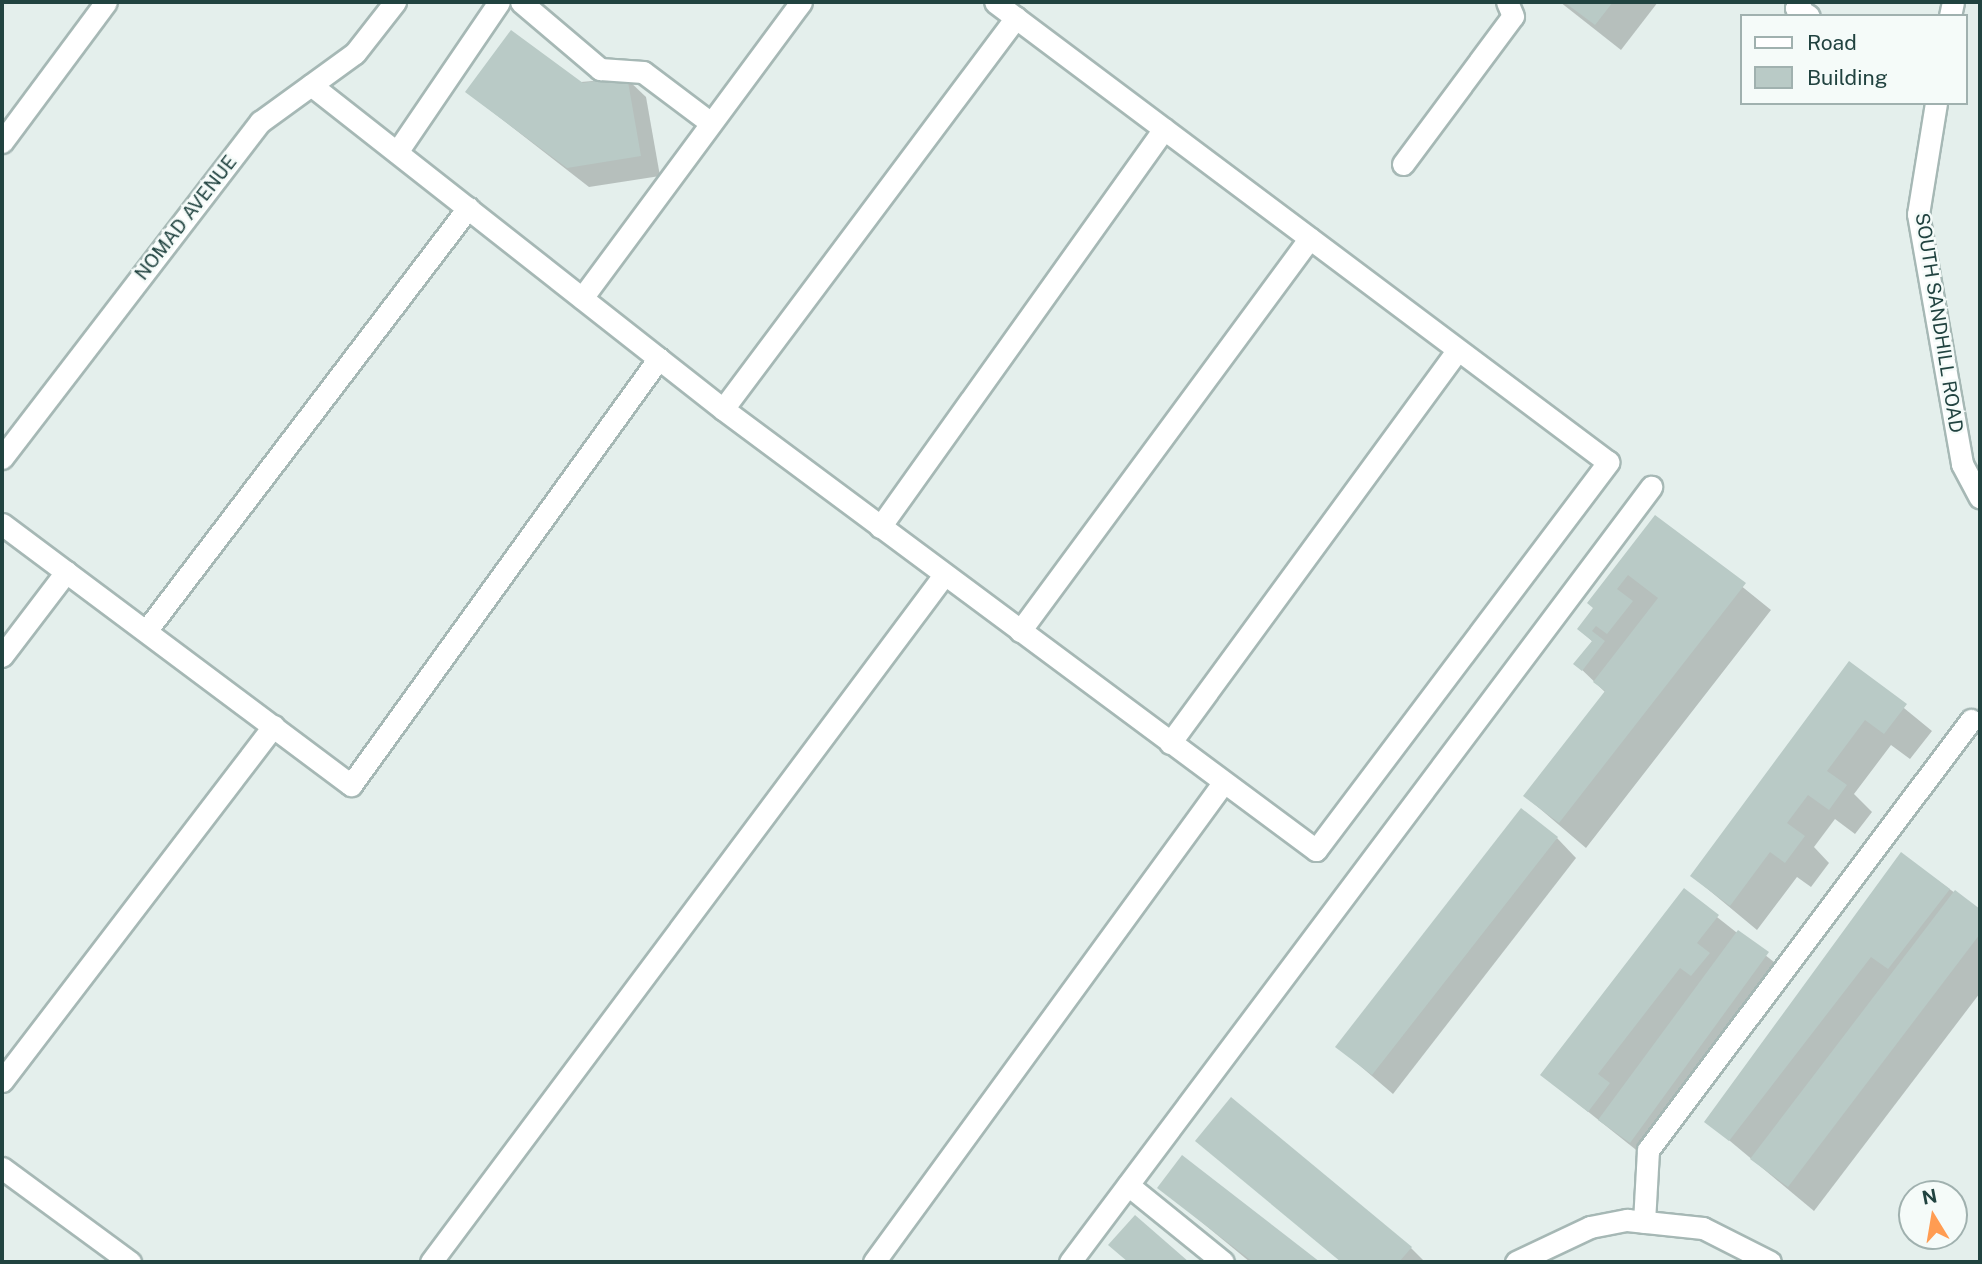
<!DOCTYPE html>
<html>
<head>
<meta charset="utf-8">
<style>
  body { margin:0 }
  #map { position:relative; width:1982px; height:1264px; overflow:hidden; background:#e4efec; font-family:"Public Sans",sans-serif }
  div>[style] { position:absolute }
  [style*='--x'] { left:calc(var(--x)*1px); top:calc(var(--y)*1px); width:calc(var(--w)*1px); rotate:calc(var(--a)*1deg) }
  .shadow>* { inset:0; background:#0003 }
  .building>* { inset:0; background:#b9cac6 }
  .roads { filter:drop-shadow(2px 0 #a6b8b5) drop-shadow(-2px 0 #a6b8b5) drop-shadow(0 2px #a6b8b5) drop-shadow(0 -2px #a6b8b5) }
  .minor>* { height:21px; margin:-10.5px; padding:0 10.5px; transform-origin:10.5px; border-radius:10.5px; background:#fff }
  span { translate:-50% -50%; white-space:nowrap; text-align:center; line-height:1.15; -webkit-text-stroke:5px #f5fbf9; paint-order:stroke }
  .street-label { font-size:19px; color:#214340 }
  .frame { position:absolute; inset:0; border:4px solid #214340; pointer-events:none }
  .legend { position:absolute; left:1740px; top:14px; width:228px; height:91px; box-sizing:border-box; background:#f5fbf9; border:2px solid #a0b1af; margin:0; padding:9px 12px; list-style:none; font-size:21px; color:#214340 }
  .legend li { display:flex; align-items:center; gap:14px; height:35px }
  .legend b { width:35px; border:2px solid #a0b1af }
  .north { position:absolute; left:1898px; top:1180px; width:70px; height:70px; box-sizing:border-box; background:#f5fbf9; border:2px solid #a0b1af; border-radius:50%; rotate:349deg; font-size:19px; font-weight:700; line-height:28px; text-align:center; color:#214340 }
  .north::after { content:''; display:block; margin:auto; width:24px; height:32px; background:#ff9c52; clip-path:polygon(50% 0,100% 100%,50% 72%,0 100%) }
</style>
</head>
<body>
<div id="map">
  <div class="shadow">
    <i style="clip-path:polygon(1560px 2px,1658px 2px,1621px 50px)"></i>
    <i style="clip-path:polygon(626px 78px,646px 97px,660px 176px,589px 187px,467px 92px)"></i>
    <i style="clip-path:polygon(1656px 517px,1771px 610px,1586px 848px,1525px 796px,1606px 693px,1576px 664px,1593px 642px,1579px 629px)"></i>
    <i style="clip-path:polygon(1849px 663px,1932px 731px,1910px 759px,1891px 745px,1854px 794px,1872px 812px,1855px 834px,1835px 819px,1814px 847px,1829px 863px,1811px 887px,1797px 877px,1757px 930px,1692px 876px)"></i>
    <i style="clip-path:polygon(1557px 838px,1576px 858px,1393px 1094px,1338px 1047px)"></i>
    <i style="clip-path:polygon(1901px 854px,1980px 911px,1980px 993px,1814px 1211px,1706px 1121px)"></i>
    <i style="clip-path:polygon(1684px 891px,1788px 973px,1650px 1161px,1542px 1075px)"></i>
    <i style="clip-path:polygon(1197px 1141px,1411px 1248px,1425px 1262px,1343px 1262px)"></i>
    <i style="clip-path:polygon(1182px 1158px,1317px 1262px,1250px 1262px,1159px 1187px)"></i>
  </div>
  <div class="building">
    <i style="clip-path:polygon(1564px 2px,1613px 2px,1595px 25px)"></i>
    <i style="clip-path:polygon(511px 30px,583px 83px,627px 76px,641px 156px,567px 168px,465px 92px)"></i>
    <i style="clip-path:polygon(1655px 515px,1746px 583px,1559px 823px,1523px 796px,1605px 691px,1593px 682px,1658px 598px,1628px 575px,1617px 589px,1633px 601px,1607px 634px,1596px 626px,1592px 631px,1605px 641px,1582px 671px,1573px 664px,1592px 641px,1577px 629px,1593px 608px,1587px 603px)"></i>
    <i style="clip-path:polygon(1849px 661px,1907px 704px,1884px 734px,1865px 720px,1827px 771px,1847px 785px,1829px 810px,1808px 795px,1787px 823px,1805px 836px,1785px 863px,1770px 852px,1730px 906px,1690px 876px)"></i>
    <i style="clip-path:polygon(1521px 808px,1558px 837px,1372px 1075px,1335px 1047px)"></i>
    <i style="clip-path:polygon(1901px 852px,1950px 889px,1888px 969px,1871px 957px,1729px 1141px,1704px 1122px)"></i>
    <i style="clip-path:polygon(1684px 888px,1719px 915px,1697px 943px,1710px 953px,1691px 976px,1680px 968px,1598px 1074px,1610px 1083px,1588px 1112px,1540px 1075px)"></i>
    <i style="clip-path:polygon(1955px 890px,1980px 909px,1980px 934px,1788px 1187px,1750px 1159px)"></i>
    <i style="clip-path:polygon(1738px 930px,1769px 952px,1630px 1143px,1598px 1120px)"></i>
    <i style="clip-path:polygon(1231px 1097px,1412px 1247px,1399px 1262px,1341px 1262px,1195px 1141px)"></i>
    <i style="clip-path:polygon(1182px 1155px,1320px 1262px,1253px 1262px,1157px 1188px)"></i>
    <i style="clip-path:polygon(1135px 1215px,1189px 1262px,1128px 1262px,1108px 1245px)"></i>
  </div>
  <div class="roads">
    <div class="minor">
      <i style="--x:521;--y:2;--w:104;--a:40.3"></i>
      <i style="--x:600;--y:69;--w:43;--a:4"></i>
      <i style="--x:643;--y:72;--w:85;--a:36.9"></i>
      <i style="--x:1800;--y:2;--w:7;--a:124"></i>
      <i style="--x:1796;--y:8;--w:15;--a:32"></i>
      <i style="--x:1950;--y:16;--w:14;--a:-78"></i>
      <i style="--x:311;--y:85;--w:524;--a:38.18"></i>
      <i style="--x:723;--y:409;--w:739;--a:36.64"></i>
      <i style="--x:1316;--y:850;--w:486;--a:-53"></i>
      <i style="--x:1608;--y:462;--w:766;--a:-143.12"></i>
      <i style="--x:1936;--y:103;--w:112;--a:99.2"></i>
      <i style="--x:1918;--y:214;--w:254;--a:80"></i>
      <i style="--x:1962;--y:464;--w:38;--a:62"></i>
      <i style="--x:2;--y:142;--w:174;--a:-53.4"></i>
      <i style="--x:397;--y:152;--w:181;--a:-55.8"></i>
      <i style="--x:1403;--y:164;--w:184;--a:-53.4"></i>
      <i style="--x:1513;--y:16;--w:15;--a:-113"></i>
      <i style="--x:582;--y:298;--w:368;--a:-53.5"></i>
      <i style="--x:723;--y:409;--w:489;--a:-53.2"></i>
      <i style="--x:2;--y:458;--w:424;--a:-52.5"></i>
      <i style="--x:260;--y:122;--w:117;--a:-36"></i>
      <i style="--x:355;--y:53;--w:65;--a:-51.9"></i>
      <i style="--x:2;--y:524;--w:436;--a:36.8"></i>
      <i style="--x:351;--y:785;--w:526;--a:-54.2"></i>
      <i style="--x:880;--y:527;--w:489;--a:-54.5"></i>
      <i style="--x:146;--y:631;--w:532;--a:-52.72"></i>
      <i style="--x:1020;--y:631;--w:488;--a:-53.6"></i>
      <i style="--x:2;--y:656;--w:106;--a:-52.7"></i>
      <i style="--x:1170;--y:743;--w:487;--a:-53.8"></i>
      <i style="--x:2;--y:1081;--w:447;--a:-52.6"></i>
      <i style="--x:2;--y:1168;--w:159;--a:36.3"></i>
      <i style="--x:1128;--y:1185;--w:122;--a:39"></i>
      <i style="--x:1644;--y:1222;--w:72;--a:-86.8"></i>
      <i style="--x:1648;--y:1150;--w:538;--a:-53.09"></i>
      <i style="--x:431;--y:1262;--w:857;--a:-53.25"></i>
      <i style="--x:874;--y:1262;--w:593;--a:-53.92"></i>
      <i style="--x:1070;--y:1262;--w:969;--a:-53.14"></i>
      <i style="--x:1516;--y:1262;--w:82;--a:-25.3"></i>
      <i style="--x:1590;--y:1227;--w:38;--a:-11"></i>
      <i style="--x:1627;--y:1220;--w:76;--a:6"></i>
      <i style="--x:1703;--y:1228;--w:75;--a:26.9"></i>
    </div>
  </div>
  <div class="street-label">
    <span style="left:186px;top:218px;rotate:-52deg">NOMAD AVENUE</span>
    <span style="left:1939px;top:323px;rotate:81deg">SOUTH SANDHILL ROAD</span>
  </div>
  <div class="frame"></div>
  <ul class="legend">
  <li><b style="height:9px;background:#fff"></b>Road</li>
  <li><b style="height:19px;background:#b9cac6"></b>Building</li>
  </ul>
  <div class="north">N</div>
</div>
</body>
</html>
